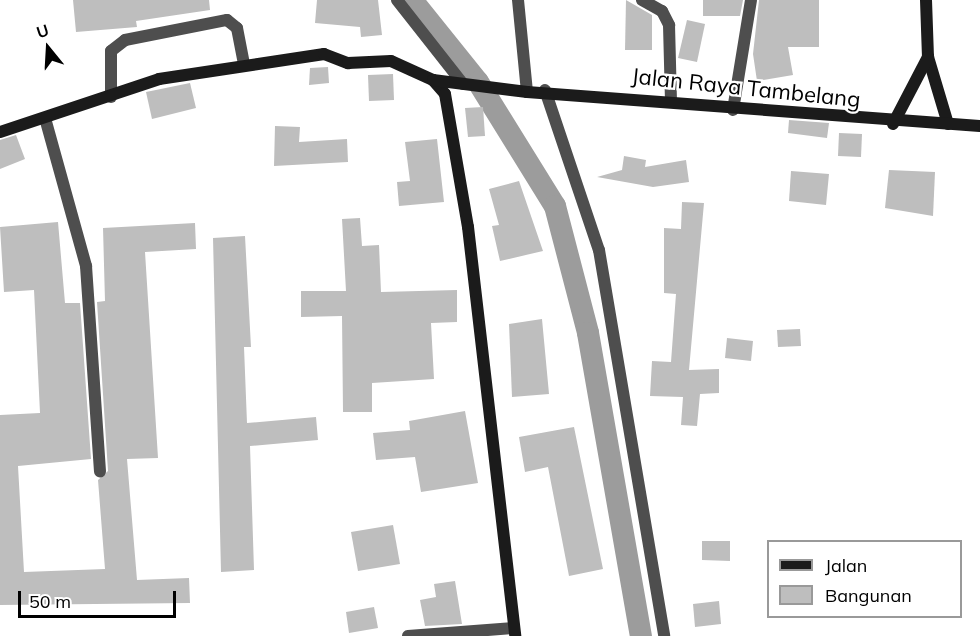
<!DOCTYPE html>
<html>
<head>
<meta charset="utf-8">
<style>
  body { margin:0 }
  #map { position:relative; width:980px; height:636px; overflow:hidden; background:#fff; font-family:Mulish,sans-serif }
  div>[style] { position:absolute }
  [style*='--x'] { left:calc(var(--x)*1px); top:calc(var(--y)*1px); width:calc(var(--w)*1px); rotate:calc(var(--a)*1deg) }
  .canal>* { height:22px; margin:-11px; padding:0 11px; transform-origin:11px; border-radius:11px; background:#9c9c9c }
  .building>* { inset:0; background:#bebebe }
  .lane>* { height:12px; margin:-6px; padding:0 6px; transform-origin:6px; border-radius:6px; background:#4e4e4e }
  .street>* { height:12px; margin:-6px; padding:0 6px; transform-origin:6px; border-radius:6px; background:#4e4e4e }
  .secondary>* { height:12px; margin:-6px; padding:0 6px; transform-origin:6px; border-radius:6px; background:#1b1b1b }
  span { translate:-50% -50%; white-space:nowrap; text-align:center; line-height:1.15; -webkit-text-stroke:4.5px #fff; paint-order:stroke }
  .street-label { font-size:22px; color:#000 }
  .legend { position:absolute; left:767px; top:540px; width:195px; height:78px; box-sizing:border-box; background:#fff; border:2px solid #999; margin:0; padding:8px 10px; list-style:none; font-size:18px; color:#000 }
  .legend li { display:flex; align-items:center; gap:12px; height:30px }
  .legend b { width:30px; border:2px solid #999 }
  .north { position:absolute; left:18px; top:18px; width:60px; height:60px; -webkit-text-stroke:4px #fff; paint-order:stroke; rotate:342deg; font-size:16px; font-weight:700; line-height:24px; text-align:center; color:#000 }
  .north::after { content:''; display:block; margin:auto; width:21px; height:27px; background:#000; clip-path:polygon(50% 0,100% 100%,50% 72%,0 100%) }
  .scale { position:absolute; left:18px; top:591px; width:158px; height:27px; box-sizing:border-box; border:3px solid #000; border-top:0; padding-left:8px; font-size:18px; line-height:21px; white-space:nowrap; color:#000; -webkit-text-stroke:4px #fff; paint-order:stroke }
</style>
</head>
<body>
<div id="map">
  <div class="canal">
    <i style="--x:412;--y:0;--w:105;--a:51.2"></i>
    <i style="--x:478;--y:82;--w:146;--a:58.2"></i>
    <i style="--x:555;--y:206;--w:131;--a:75.4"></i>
    <i style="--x:588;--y:333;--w:308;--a:80.1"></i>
  </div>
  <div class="building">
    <i style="clip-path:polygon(73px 0,209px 0,210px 10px,136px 21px,137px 27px,76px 32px)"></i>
    <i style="clip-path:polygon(317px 0,378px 0,382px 35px,361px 37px,360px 27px,315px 23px)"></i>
    <i style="clip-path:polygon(626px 0,652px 15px,652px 50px,625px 50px)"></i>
    <i style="clip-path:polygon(703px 0,743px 0,740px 16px,703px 16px)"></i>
    <i style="clip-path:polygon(759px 0,819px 0,819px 47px,788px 47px,793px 75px,757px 81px,753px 54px)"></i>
    <i style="clip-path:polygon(687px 20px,705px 24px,697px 62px,678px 58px)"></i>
    <i style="clip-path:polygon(328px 67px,329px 83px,309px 85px,310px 68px)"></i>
    <i style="clip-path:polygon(393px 74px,394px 100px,369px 101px,368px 75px)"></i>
    <i style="clip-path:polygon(190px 83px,196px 108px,152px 119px,146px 92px)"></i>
    <i style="clip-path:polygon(483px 107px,485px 136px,468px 137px,465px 108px)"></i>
    <i style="clip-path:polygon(789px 120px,829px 123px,827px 138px,788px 133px)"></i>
    <i style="clip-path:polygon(275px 126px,300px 127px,299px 142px,347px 139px,348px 162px,274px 166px)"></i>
    <i style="clip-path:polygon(839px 133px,862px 134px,861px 157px,838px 156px)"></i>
    <i style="clip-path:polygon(16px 135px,25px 159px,0 169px,0 140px)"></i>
    <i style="clip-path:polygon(437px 139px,444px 202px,399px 206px,397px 182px,410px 181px,405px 142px)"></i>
    <i style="clip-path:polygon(624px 156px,646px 160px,645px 167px,686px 160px,689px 182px,653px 187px,597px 177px,622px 170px)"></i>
    <i style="clip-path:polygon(889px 170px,935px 172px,933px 216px,885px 208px)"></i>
    <i style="clip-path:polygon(791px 171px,829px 174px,826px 205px,789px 201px)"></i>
    <i style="clip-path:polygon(519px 181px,543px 251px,500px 261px,492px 226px,499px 225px,489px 189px)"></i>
    <i style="clip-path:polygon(682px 202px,704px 203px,689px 370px,719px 369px,719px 393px,700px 394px,697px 426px,681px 425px,683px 397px,650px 396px,652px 361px,671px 362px,676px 294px,664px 293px,664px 228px,681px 229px)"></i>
    <i style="clip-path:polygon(360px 218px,362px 246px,379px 245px,381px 292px,457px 290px,457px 322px,431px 323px,434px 379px,372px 383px,372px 412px,343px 412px,342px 316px,301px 317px,301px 291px,346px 291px,342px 219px)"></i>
    <i style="clip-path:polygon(58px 222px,65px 303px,80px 303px,91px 459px,18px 466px,24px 572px,105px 569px,98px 480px,108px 471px,97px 302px,105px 301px,103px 228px,195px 223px,196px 249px,145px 252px,158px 458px,127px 459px,137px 580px,189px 578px,190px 603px,0 605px,0 415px,40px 413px,34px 290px,4px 292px,0 227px)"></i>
    <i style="clip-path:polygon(245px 236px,251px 347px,244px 347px,247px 423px,316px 417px,318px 440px,250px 446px,254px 570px,221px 572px,213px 238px)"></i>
    <i style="clip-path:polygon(542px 319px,549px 394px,512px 397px,509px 324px)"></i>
    <i style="clip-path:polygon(800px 329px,801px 346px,778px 347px,777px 330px)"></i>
    <i style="clip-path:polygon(727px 338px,753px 341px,751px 361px,725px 358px)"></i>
    <i style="clip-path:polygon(465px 411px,478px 483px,421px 492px,415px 457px,376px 460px,373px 433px,410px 430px,409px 421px)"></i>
    <i style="clip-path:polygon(574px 427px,603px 569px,569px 576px,548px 467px,525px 472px,519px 437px)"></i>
    <i style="clip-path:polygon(393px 525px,400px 564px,358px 571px,351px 532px)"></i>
    <i style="clip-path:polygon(702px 541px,730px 541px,730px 561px,702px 560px)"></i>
    <i style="clip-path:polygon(455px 581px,462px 624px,425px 626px,420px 600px,436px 597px,434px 584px)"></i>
    <i style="clip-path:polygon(719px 601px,721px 624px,695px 627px,693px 604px)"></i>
    <i style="clip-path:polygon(374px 607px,378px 628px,349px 633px,346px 612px)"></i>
  </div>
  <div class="lane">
    <i style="--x:111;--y:97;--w:46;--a:-90"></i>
    <i style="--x:111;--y:51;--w:18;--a:-38"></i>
    <i style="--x:125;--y:40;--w:104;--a:-11.1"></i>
    <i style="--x:227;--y:20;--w:13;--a:39"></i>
    <i style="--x:237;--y:28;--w:37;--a:79"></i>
  </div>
  <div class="street">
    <i style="--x:397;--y:0;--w:107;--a:51.8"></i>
    <i style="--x:518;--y:0;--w:92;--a:84.4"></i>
    <i style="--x:642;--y:0;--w:23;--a:29"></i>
    <i style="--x:662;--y:11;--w:16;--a:63"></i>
    <i style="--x:669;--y:25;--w:77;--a:88.5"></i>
    <i style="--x:545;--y:90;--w:169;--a:71.4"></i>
    <i style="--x:599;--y:250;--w:391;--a:80.4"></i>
    <i style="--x:733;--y:110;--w:111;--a:-80.7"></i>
    <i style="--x:45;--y:118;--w:154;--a:74.5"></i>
    <i style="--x:86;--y:266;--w:206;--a:86.1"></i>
    <i style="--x:408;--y:636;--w:106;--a:-4.3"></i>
  </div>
  <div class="secondary">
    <i style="--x:926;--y:0;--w:57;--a:88"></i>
    <i style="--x:928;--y:57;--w:70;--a:73.4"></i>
    <i style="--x:433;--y:80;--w:18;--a:49"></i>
    <i style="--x:445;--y:94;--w:135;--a:80.2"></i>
    <i style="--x:468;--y:227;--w:412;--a:83.4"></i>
    <i style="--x:893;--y:124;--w:76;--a:-62.4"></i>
    <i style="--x:0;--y:132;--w:168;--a:-18.4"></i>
    <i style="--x:159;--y:79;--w:167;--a:-8.6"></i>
    <i style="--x:324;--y:54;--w:26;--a:21"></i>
    <i style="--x:348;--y:63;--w:43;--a:-2.7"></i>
    <i style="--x:391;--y:61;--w:46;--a:24.3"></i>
    <i style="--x:433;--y:80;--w:95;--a:7.3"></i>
    <i style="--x:527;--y:92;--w:454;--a:4.3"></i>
  </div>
  <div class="street-label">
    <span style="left:746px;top:88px;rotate:6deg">Jalan Raya Tambelang</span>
  </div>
  <ul class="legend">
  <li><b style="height:8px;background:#1b1b1b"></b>Jalan</li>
  <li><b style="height:16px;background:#bebebe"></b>Bangunan</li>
  </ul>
  <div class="north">U</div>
  <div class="scale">50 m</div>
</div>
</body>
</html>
